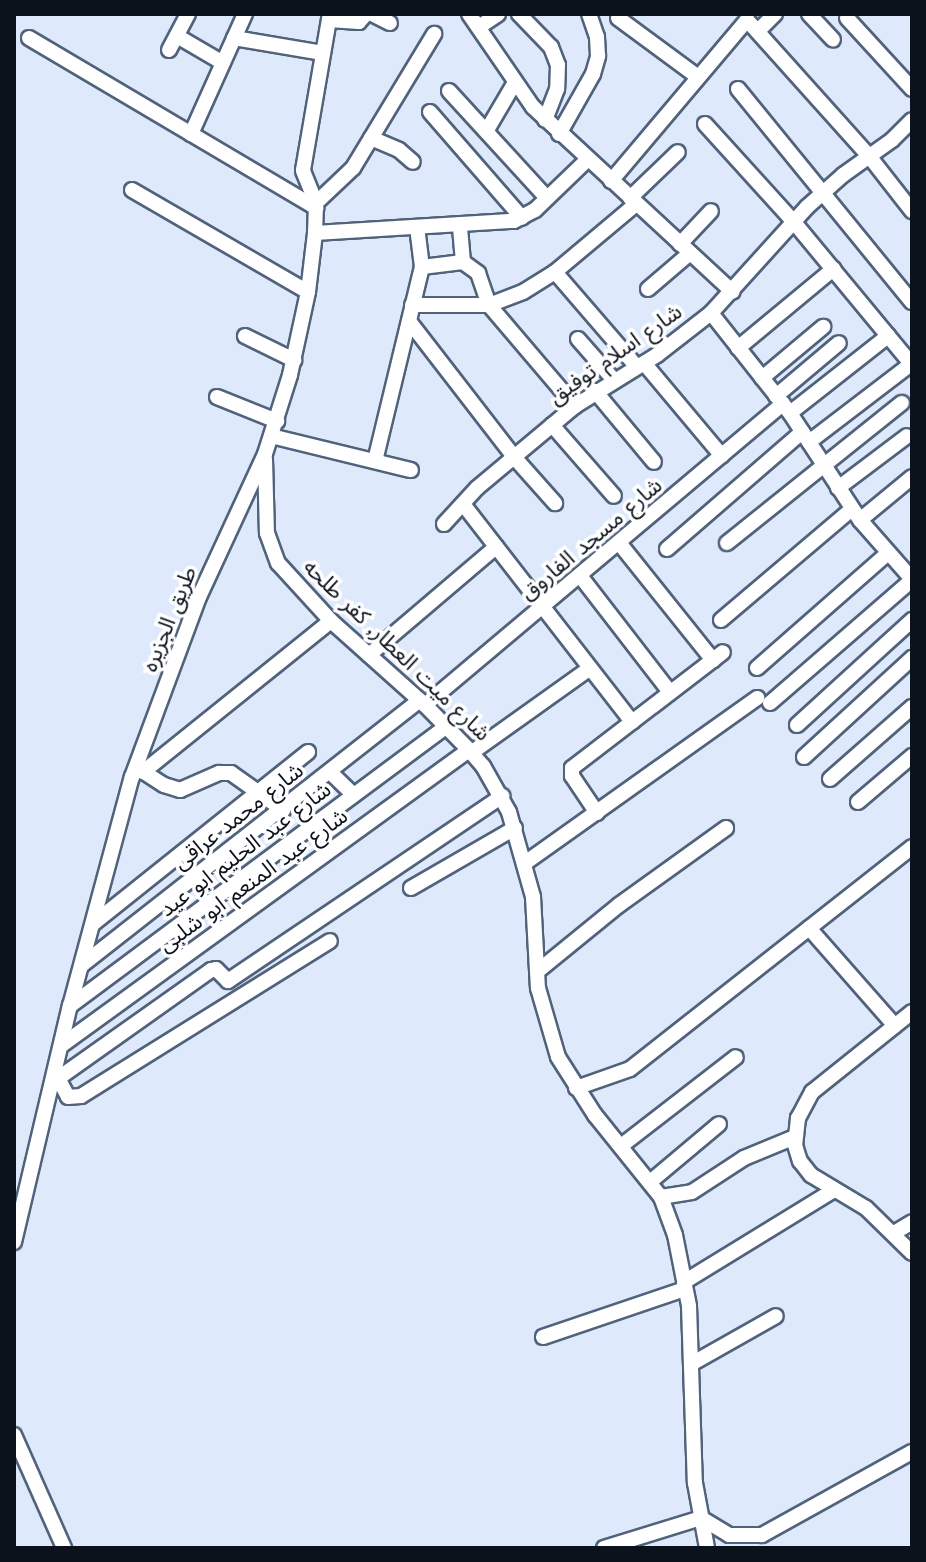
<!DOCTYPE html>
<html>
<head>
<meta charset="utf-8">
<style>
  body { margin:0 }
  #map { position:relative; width:926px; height:1562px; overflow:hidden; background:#deeafc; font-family:"Work Sans","Noto Sans Arabic",sans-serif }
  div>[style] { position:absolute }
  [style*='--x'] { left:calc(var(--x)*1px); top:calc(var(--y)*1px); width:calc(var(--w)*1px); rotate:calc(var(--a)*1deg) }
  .roads { filter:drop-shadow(2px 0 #51627b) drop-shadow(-2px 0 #51627b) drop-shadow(0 2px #51627b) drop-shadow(0 -2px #51627b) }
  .street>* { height:14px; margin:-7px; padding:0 7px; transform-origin:7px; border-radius:7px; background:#fff }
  span { translate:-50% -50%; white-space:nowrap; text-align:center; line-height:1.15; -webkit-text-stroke:7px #fff; paint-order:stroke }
  .street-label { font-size:22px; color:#0c121c }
  .frame { position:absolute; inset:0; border:16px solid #0c121c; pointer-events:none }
</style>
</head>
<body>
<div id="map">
  <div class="roads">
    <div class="street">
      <i style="--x:372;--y:14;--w:20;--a:27"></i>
      <i style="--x:469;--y:14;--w:113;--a:55.5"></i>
      <i style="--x:533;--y:107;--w:272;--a:42.8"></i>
      <i style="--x:519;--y:14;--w:46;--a:45.9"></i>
      <i style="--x:551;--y:47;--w:19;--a:69"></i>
      <i style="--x:558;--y:65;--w:24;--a:92"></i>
      <i style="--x:557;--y:89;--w:33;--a:111"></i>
      <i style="--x:809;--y:14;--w:35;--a:47"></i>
      <i style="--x:618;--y:18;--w:99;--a:36.4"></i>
      <i style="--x:847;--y:18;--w:96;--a:47.5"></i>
      <i style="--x:329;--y:20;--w:30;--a:4"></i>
      <i style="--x:359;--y:22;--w:11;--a:-49"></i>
      <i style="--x:479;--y:27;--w:23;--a:-34"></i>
      <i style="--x:758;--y:31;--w:24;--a:-45"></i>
      <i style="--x:177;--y:36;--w:53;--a:30.4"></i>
      <i style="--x:29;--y:38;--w:334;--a:30.6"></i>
      <i style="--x:234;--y:38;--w:90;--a:9.6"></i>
      <i style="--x:169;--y:50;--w:41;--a:-62.2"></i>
      <i style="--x:738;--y:89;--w:275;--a:50.8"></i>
      <i style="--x:449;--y:91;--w:145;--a:47.5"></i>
      <i style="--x:430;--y:112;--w:140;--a:49"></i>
      <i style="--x:705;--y:124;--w:131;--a:47.8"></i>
      <i style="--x:793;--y:221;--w:187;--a:50.4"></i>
      <i style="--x:487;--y:130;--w:53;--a:-59.6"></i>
      <i style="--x:191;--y:134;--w:132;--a:-65.8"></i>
      <i style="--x:559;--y:134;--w:69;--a:-60.5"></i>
      <i style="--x:593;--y:74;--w:19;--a:-74"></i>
      <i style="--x:598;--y:56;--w:19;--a:-93"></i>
      <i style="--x:597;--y:37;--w:24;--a:-109"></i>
      <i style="--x:371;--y:138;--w:30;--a:23"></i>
      <i style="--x:399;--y:150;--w:18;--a:41"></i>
      <i style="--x:611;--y:181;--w:211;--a:-49.8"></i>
      <i style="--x:747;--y:20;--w:183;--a:48.1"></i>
      <i style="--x:869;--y:156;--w:70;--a:52"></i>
      <i style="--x:132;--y:190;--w:203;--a:30.1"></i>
      <i style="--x:630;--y:198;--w:66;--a:-43.8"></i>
      <i style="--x:316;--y:203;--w:51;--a:-43.4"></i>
      <i style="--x:353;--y:168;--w:157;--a:-58.8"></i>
      <i style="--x:315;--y:233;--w:199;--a:-3.5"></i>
      <i style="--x:514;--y:221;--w:24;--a:-28"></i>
      <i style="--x:535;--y:210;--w:72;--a:-43.9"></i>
      <i style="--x:680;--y:244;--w:45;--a:-46.8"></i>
      <i style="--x:463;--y:262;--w:19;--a:36"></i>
      <i style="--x:478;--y:273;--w:34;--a:71"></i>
      <i style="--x:489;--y:305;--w:133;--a:49.6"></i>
      <i style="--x:422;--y:267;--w:41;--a:-7"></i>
      <i style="--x:463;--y:262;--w:38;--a:-95"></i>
      <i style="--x:555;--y:272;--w:125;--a:49.2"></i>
      <i style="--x:648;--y:289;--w:55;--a:-40.6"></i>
      <i style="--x:412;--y:305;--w:77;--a:0"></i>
      <i style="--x:489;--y:305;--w:36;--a:-21"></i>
      <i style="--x:523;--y:292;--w:38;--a:-32"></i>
      <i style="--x:555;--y:272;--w:106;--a:-40"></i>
      <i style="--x:711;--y:313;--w:127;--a:51.7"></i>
      <i style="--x:790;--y:413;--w:128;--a:56.8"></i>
      <i style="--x:860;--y:520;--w:79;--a:48.6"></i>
      <i style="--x:409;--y:321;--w:172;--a:52.3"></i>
      <i style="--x:514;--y:457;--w:62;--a:48.3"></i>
      <i style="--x:245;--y:336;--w:55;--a:26.1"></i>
      <i style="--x:578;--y:339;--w:55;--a:48.7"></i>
      <i style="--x:738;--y:348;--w:124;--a:-39.7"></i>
      <i style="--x:644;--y:363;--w:121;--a:50"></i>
      <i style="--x:762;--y:378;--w:80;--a:-39.9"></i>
      <i style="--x:595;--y:391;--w:92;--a:50.3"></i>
      <i style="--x:776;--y:396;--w:82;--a:-40.1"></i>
      <i style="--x:217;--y:397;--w:65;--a:21.8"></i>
      <i style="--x:790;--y:413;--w:125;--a:-38.2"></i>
      <i style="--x:552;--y:425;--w:94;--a:48.9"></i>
      <i style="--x:271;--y:436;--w:144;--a:13.7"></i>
      <i style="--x:809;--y:442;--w:128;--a:-37.4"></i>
      <i style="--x:265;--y:459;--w:74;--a:88.5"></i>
      <i style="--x:267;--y:533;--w:32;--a:70"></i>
      <i style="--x:278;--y:563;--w:79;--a:47.6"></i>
      <i style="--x:331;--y:621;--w:126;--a:41.8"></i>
      <i style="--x:425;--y:705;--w:63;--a:45.6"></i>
      <i style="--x:469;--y:750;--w:21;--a:49"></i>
      <i style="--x:483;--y:766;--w:53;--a:60.5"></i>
      <i style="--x:509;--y:812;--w:88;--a:74.2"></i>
      <i style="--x:533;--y:897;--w:91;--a:86.9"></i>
      <i style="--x:538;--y:988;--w:72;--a:73.8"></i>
      <i style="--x:558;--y:1057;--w:69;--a:57.5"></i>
      <i style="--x:595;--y:1115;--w:105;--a:51.2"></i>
      <i style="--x:661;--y:1197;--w:40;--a:69.8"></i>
      <i style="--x:675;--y:1235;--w:72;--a:78.8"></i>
      <i style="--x:689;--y:1306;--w:177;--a:88.1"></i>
      <i style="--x:695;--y:1483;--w:66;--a:79.5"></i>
      <i style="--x:375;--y:461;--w:200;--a:-76.4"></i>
      <i style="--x:422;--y:267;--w:40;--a:-97.1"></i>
      <i style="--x:838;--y:488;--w:86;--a:-37"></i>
      <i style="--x:463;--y:504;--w:276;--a:52.2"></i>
      <i style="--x:860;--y:520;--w:67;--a:-39.6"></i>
      <i style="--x:444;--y:524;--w:49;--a:-47.5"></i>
      <i style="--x:477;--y:488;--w:128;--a:-39.9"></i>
      <i style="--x:575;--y:406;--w:97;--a:-31.9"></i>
      <i style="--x:657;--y:355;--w:68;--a:-37.9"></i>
      <i style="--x:711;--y:313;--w:143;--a:-47.8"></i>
      <i style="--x:807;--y:207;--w:48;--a:-41.6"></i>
      <i style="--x:843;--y:175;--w:60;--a:-35.5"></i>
      <i style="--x:892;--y:140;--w:28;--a:-45"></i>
      <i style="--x:727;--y:543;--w:224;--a:-38.7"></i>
      <i style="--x:620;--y:544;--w:149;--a:51.3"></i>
      <i style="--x:667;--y:549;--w:179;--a:-40.9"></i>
      <i style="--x:581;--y:577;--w:145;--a:52.3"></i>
      <i style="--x:721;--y:620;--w:172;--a:-40.3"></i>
      <i style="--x:369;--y:655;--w:167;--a:-40.4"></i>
      <i style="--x:757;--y:668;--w:174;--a:-41.3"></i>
      <i style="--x:770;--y:703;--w:188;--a:-40.9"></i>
      <i style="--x:425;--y:705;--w:468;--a:-40.1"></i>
      <i style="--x:797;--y:725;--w:156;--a:-42.4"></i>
      <i style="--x:471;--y:753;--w:146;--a:-35.5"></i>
      <i style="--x:804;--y:757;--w:147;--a:-42.5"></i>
      <i style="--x:136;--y:767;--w:33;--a:33"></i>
      <i style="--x:164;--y:785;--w:17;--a:17"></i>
      <i style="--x:180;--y:790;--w:43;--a:-23.6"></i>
      <i style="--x:219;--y:773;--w:12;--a:0"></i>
      <i style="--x:231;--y:773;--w:64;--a:35.4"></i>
      <i style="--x:143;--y:772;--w:241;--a:-38.8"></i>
      <i style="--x:330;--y:772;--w:33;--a:44"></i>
      <i style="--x:830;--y:779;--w:109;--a:-41.3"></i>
      <i style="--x:858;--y:802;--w:71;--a:-40.4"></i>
      <i style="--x:597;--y:813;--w:45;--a:-124"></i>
      <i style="--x:572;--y:776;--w:8;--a:-90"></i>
      <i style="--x:572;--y:768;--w:190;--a:-37.5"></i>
      <i style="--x:525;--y:863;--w:285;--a:-35.4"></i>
      <i style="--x:411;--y:888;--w:120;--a:-30"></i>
      <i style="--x:94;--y:923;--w:274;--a:-38.6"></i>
      <i style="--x:809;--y:928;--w:130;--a:48.7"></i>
      <i style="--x:82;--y:965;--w:429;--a:-38.1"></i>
      <i style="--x:538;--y:971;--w:104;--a:-39.2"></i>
      <i style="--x:619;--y:905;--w:132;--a:-35.7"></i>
      <i style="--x:70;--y:1006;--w:468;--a:-36.6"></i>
      <i style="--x:912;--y:1012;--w:128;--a:141.3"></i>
      <i style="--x:812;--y:1092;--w:30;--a:118"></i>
      <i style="--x:798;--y:1118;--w:27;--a:96"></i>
      <i style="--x:795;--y:1145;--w:17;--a:73"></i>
      <i style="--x:800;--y:1161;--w:18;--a:52"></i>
      <i style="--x:811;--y:1175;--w:64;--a:31"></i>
      <i style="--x:866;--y:1208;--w:64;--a:44.4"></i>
      <i style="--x:62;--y:1045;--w:503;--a:-35.94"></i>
      <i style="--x:58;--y:1078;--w:21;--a:62"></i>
      <i style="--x:68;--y:1097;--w:13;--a:-4"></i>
      <i style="--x:81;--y:1096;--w:293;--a:-31.9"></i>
      <i style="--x:53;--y:1082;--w:194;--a:-35.3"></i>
      <i style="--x:211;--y:970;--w:5;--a:-11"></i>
      <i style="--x:216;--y:969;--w:17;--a:45"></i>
      <i style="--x:228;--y:981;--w:331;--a:-34"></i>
      <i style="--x:576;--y:1088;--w:57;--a:-19.4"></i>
      <i style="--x:630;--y:1069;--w:359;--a:-38.2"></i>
      <i style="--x:621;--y:1146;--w:145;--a:-37.7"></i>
      <i style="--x:650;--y:1182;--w:90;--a:-40"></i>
      <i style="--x:661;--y:1197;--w:31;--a:-9"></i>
      <i style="--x:692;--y:1192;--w:62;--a:-33.2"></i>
      <i style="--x:744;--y:1158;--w:55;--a:-22.4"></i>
      <i style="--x:894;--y:1233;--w:21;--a:-31"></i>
      <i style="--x:14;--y:1242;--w:243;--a:-76.7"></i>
      <i style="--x:70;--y:1006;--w:237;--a:-74.9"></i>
      <i style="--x:132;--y:777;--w:192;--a:-69.6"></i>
      <i style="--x:199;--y:597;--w:157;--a:-65.2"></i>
      <i style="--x:265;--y:454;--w:83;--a:-72.4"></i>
      <i style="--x:290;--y:375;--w:85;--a:-77.8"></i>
      <i style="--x:308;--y:292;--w:59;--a:-83.2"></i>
      <i style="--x:315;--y:233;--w:30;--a:-88"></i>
      <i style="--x:316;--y:203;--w:35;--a:-112"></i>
      <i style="--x:303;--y:170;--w:158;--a:-80.2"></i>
      <i style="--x:684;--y:1282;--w:176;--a:-31.5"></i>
      <i style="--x:543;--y:1337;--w:150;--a:-18.7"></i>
      <i style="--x:693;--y:1363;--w:95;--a:-29.5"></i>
      <i style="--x:14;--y:1435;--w:124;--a:66.1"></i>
      <i style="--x:604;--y:1548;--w:102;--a:-17.2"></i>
      <i style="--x:701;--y:1518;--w:33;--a:31"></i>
      <i style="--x:729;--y:1535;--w:33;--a:0"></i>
      <i style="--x:762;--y:1535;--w:171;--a:-29"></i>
    </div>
  </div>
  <div class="street-label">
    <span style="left:615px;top:354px;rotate:-35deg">شارع اسلام توفيق</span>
    <span style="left:591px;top:539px;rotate:-40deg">شارع مسجد الفاروق</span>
    <span style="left:169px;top:619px;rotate:-68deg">طريق الجزيره</span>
    <span style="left:397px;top:650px;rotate:44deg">شارع ميت العطار, كفر طلحه</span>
    <span style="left:238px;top:816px;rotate:-38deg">شارع محمد عراقى</span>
    <span style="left:245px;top:849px;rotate:-37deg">شارع عبد الحليم ابو عيد</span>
    <span style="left:253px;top:880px;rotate:-36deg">شارع عبد المنعم ابو شلبى</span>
  </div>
  <div class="frame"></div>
</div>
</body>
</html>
